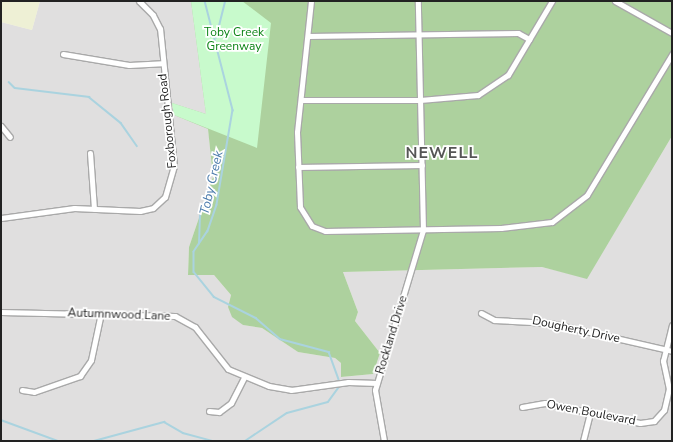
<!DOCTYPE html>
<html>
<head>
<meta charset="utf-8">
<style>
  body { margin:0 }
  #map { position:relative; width:673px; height:442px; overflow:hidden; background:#f2efe9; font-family:"Nunito Sans",sans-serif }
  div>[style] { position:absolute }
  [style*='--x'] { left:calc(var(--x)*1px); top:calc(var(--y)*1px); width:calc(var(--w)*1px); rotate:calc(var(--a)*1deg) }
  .residential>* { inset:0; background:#e0dfdf }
  .farmland>* { inset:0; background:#eef0d5 }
  .forest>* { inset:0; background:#add19e }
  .park>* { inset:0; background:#c8facc }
  .stream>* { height:1.5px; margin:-0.75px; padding:0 0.75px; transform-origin:0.75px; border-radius:0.75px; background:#aad3df }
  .roads { filter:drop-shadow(1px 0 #a9a9a9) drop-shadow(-1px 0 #a9a9a9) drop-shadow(0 1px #a9a9a9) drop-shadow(0 -1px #a9a9a9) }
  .minor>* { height:5px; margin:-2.5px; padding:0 2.5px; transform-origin:2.5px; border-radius:2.5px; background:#fff }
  span { translate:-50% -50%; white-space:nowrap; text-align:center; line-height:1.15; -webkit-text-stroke:3.5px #fff; paint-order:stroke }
  .park-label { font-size:12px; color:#0c8416 }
  .street-label { font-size:12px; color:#222 }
  .water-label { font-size:13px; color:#4a7aab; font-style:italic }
  .district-label { font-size:16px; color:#555; font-weight:700; letter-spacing:1px }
  .frame { position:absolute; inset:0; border:2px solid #222; pointer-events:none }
</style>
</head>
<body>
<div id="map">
  <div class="residential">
    <i style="clip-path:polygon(40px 1px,191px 1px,194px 4px,206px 115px,172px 103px,174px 115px,208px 128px,213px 177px,189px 247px,188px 275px,214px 275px,231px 295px,228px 307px,243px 325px,262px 328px,298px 352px,335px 358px,341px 363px,342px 377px,373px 374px,380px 353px,355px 321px,358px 312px,343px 272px,542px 267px,587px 278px,672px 136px,672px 441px,1px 441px,1px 22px,32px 30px)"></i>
  </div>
  <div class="farmland">
    <i style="clip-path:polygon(1px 1px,40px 1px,32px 30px,1px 22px)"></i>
  </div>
  <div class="forest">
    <i style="clip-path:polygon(191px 1px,672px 1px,672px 136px,587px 279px,542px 267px,343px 272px,358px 312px,355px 321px,380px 353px,373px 374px,341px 377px,341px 363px,335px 358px,298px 352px,262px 328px,243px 325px,232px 317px,228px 307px,231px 295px,214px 275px,188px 275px,189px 247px,213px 177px,208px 129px,174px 115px,172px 103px,206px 114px)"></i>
  </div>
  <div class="park">
    <i style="clip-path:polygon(191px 1px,242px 1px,271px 23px,257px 148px,174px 115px,172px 103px,206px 114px)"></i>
  </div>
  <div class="stream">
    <i style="--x:205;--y:1;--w:113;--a:75.6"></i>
    <i style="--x:233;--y:110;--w:96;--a:99.6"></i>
    <i style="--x:217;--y:205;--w:28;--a:109"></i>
    <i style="--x:208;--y:231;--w:25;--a:124"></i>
    <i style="--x:194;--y:252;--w:20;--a:90"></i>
    <i style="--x:194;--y:272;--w:32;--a:51"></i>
    <i style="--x:214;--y:297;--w:47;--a:26.6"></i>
    <i style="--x:256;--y:318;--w:32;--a:41"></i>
    <i style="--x:280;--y:339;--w:51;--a:14.9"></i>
    <i style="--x:329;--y:352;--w:29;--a:70"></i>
    <i style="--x:216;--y:38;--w:38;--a:-76"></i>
    <i style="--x:9;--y:82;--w:8;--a:45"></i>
    <i style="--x:15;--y:88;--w:75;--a:6.9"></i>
    <i style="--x:89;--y:97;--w:41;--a:39.1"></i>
    <i style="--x:121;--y:123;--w:28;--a:55"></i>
    <i style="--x:199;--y:244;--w:31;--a:-88"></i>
    <i style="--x:1;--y:420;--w:61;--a:20.2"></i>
    <i style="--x:94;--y:441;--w:73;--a:-15.2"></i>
    <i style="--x:164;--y:422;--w:22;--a:30"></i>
    <i style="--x:183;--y:433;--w:30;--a:15"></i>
    <i style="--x:245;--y:441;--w:50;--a:-33.7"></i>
    <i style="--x:287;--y:413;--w:42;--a:-15"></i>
    <i style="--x:328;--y:402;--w:19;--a:-54"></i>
  </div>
  <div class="roads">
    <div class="minor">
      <i style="--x:311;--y:1;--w:132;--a:96.1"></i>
      <i style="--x:297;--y:132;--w:75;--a:87.7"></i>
      <i style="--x:300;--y:207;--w:22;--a:58"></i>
      <i style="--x:312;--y:226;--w:14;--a:21"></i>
      <i style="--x:325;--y:231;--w:176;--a:-1"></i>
      <i style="--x:501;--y:228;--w:51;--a:-6.7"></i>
      <i style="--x:552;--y:222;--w:44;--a:-37.6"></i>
      <i style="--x:587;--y:195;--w:165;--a:-58.9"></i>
      <i style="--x:615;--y:1;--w:65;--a:29.3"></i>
      <i style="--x:308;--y:36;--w:210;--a:-0.8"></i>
      <i style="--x:518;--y:33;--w:13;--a:29"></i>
      <i style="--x:63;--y:54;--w:67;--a:9.5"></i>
      <i style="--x:129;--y:65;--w:33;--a:-3"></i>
      <i style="--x:301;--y:100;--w:119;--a:0"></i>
      <i style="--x:420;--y:100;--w:58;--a:-4.9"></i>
      <i style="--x:478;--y:95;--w:36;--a:-34"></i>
      <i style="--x:508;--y:75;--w:86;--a:-59.3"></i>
      <i style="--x:1;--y:126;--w:14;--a:51"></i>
      <i style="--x:90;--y:153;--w:56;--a:85.9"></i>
      <i style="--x:298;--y:167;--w:124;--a:-0.9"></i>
      <i style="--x:1;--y:218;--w:74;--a:-7.8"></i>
      <i style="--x:74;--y:208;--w:66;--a:2.6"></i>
      <i style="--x:140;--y:211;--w:13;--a:-13"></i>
      <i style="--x:153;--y:208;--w:16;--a:-43"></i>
      <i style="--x:165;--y:197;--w:32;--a:-74"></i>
      <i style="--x:174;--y:166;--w:138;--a:-95.8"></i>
      <i style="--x:160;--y:29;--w:16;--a:-117"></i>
      <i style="--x:153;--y:15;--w:20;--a:-135"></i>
      <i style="--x:1;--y:312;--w:174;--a:1.3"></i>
      <i style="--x:175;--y:316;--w:23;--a:29"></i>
      <i style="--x:195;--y:327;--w:53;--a:51.8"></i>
      <i style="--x:228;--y:369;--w:44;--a:22.5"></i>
      <i style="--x:269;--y:386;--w:22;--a:10"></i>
      <i style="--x:291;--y:390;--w:58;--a:-8"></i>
      <i style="--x:348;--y:382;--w:29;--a:2"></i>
      <i style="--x:481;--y:313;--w:15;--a:28"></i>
      <i style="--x:494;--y:320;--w:56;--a:3.1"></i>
      <i style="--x:550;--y:323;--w:125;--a:12.9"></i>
      <i style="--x:22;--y:390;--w:12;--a:9"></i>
      <i style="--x:34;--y:392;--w:49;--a:-19.2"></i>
      <i style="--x:80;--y:376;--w:19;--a:-55"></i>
      <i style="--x:91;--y:360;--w:48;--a:-78"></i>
      <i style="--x:522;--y:407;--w:23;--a:-10"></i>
      <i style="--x:545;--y:403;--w:97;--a:11.9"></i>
      <i style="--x:640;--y:423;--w:14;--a:-8"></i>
      <i style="--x:654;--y:421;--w:15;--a:-48"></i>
      <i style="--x:664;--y:410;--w:22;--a:-77"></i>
      <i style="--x:669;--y:389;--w:29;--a:-102"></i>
      <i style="--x:663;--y:361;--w:37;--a:-76"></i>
      <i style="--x:209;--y:411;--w:10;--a:6"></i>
      <i style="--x:219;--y:412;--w:15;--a:-37"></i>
      <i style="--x:231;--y:403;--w:29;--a:-63"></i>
      <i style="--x:384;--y:441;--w:52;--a:-100"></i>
      <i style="--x:375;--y:390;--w:167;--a:-73.3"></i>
      <i style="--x:423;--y:230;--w:229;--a:-91.3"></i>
      <i style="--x:583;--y:441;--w:30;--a:-76"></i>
    </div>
  </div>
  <div class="park-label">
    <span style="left:234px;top:40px">Toby Creek<br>Greenway</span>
  </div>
  <div class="street-label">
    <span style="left:168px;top:121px;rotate:-96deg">Foxborough Road</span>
    <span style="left:119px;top:315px;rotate:2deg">Autumnwood Lane</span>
    <span style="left:576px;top:330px;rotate:12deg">Dougherty Drive</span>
    <span style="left:392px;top:335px;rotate:-73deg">Rockland Drive</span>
    <span style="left:591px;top:413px;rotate:11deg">Owen Boulevard</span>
  </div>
  <div class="water-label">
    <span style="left:212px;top:183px;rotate:-77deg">Toby Creek</span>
  </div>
  <div class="district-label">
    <span style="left:442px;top:153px">NEWELL</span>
  </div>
  <div class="frame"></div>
</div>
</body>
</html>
